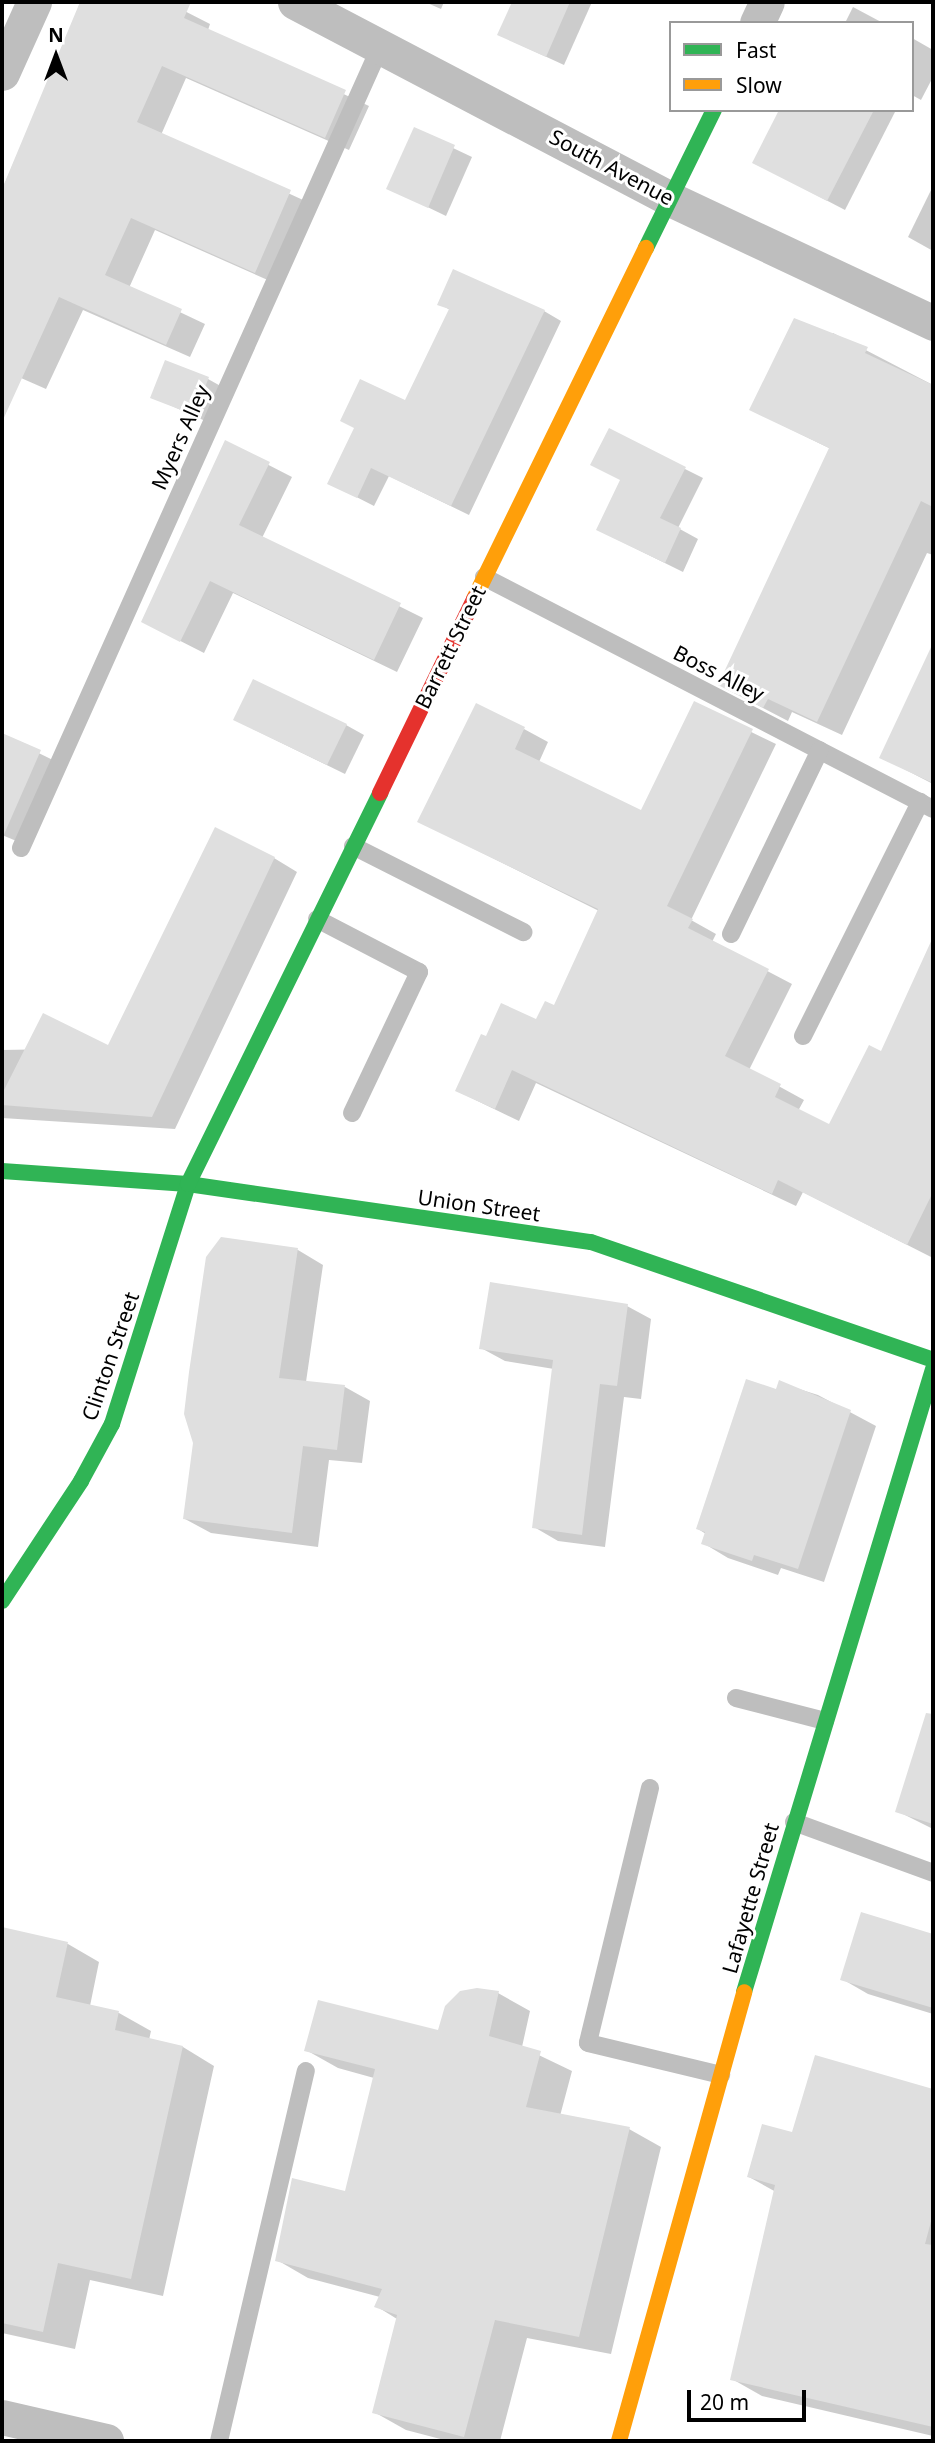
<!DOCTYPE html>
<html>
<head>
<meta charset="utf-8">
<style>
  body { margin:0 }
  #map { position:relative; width:935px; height:2443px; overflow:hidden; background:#fff; font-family:"Noto Sans",sans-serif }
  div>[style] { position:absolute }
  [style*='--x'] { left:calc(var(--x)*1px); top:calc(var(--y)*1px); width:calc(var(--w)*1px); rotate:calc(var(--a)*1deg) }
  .shadow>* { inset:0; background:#0003 }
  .building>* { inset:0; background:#dfdfdf }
  .lane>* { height:18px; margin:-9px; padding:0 9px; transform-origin:9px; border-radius:9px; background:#bebebe }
  .street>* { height:35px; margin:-17.5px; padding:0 17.5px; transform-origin:17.5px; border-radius:17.5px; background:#bebebe }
  .fast>* { height:16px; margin:-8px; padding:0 8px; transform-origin:8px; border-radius:8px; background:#30b455 }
  .slow>* { height:16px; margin:-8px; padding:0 8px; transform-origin:8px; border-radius:8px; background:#ff9f0a }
  .jam>* { height:16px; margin:-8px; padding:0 8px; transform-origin:8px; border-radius:8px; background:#e5322d }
  span { translate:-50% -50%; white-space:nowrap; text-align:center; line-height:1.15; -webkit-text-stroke:6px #fff; paint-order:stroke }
  .street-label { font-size:21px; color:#000 }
  .frame { position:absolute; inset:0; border:4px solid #000; pointer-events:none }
  .legend { position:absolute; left:669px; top:21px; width:245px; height:91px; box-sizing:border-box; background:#fff; border:2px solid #999; margin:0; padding:9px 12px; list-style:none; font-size:21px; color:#000 }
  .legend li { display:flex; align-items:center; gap:14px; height:35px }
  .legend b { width:35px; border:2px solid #999 }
  .north { position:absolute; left:21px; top:21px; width:70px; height:70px; -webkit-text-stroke:5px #fff; paint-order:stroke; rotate:0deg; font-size:19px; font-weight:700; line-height:28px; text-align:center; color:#000 }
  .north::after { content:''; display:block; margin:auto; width:24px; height:32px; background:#000; clip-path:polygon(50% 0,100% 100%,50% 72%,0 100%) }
  .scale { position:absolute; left:687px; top:2390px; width:119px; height:32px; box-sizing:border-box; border:4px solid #000; border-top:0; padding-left:9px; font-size:21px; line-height:24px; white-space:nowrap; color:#000; -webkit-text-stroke:5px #fff; paint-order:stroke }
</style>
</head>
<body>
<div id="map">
  <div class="shadow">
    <i style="clip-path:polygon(82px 2px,167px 2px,210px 24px,208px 30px,369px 106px,349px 150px,186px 78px,161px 135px,314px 205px,279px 285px,155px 230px,129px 288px,205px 324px,190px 357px,83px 310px,46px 389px,21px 378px,2px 419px,2px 190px)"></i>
    <i style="clip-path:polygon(425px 2px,444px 2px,441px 9px)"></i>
    <i style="clip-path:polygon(514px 2px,592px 2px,564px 65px,499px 35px)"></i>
    <i style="clip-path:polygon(853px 7px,883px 23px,845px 23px)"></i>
    <i style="clip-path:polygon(912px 38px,933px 50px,933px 77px,921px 100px,912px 95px)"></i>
    <i style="clip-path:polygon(781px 110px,896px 110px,845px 210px,772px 172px)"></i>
    <i style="clip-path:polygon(415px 130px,472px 157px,446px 216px,388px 188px)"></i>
    <i style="clip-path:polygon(933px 186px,933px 251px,908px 237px)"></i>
    <i style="clip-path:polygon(440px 304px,544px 311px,561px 321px,469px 515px,389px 476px,374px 506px,329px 483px,356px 428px,405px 402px,450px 310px)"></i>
    <i style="clip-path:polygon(833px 333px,933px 385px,933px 555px,927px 553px,842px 735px,792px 712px,788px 721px,744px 698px,831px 449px,751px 410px)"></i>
    <i style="clip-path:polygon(208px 379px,226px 389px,212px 424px,152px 397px)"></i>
    <i style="clip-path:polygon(609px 431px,703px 478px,678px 528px,698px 539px,683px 572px,598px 530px,622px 480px)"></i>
    <i style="clip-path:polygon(226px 443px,292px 477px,262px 538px,423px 618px,397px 672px,233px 593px,204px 653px,143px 622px)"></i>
    <i style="clip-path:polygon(933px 647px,933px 784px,881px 757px)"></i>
    <i style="clip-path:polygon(694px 704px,776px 744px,691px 920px,716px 934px,712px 942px,792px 984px,749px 1070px,804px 1100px,798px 1111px,829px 1127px,881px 1054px,929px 951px,933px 953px,931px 1257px,803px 1192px,796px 1206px,536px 1083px,519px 1121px,457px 1091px,487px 1039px,537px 1022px,555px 1008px,599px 911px,420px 822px,524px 729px,548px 742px,539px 762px,642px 812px)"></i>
    <i style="clip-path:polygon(346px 725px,364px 735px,345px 774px,253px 729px)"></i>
    <i style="clip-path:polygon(2px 735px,61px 764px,26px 845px,2px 835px)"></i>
    <i style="clip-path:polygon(274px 858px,297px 872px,175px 1129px,2px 1118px,2px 1050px,109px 1048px)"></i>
    <i style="clip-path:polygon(222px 1238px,298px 1250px,323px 1265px,306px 1382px,345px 1387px,370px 1401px,362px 1463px,329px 1460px,318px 1547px,211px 1533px,185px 1519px)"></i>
    <i style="clip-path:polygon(627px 1306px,651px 1319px,641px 1399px,624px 1397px,605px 1547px,558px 1541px,534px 1527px,554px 1369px,505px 1361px,481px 1348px)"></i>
    <i style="clip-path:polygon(780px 1383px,818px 1395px,876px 1426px,824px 1582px,781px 1568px,778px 1575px,728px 1558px,703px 1543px,706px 1534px,698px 1529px)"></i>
    <i style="clip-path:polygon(918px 1744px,933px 1749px,933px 1829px,897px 1811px)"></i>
    <i style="clip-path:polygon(863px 1914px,933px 1936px,933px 2014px,868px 1994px,842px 1979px)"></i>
    <i style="clip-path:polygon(2px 1929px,68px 1944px,99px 1962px,90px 2006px,119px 2013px,151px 2031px,149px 2040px,183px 2047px,214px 2066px,163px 2296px,90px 2280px,75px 2349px,2px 2333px)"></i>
    <i style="clip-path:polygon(498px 1993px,530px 2011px,522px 2047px,572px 2071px,560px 2116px,629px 2129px,661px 2147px,611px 2354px,527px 2338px,500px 2441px,448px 2441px,406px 2430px,374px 2412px,397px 2319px,376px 2306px,380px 2297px,308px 2278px,277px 2260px,347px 2193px,374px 2078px,338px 2068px,306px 2050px,439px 2032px)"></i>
    <i style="clip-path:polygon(816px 2057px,933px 2091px,933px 2436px,762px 2396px,732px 2379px,776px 2192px,749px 2177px,793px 2135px)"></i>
  </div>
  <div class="building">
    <i style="clip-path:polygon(80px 2px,191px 2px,184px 18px,346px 90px,325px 138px,162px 66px,137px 122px,291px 190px,255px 273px,131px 218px,105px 275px,182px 309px,166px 345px,59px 297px,2px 422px,2px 189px)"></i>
    <i style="clip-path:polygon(512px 2px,570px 2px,546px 57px,497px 35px)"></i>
    <i style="clip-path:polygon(779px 110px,874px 110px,827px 201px,752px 163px)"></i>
    <i style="clip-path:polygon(414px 127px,455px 145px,428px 208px,386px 189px)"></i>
    <i style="clip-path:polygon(453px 269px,545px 310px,451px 506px,371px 468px,357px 498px,327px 484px,354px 428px,340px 421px,360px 379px,405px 400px,449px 309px,437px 305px)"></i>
    <i style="clip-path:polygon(794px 318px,868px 347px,865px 353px,933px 385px,933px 507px,921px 501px,817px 722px,768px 699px,763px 708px,718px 685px,829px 448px,749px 410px)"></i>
    <i style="clip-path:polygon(165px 360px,209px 377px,194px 415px,150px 398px)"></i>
    <i style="clip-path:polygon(609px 428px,686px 467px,660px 518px,681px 528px,665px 563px,596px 530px,620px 480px,590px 465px)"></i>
    <i style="clip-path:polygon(225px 440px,270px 462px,239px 525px,401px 603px,374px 660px,210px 581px,180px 642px,141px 622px)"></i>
    <i style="clip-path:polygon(933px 643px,933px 783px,879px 758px)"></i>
    <i style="clip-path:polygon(253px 679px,347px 724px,327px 765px,233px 720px)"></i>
    <i style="clip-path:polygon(694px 701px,753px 729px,667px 906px,693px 919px,688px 928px,769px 969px,725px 1056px,781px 1084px,775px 1097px,829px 1124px,869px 1045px,881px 1051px,933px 937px,933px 1192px,907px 1245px,778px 1180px,772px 1194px,512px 1070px,495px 1109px,455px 1091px,481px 1034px,486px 1036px,501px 1003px,536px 1019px,545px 1001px,554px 1005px,598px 909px,417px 822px,476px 703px,525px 727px,515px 749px,641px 810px)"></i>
    <i style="clip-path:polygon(2px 733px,41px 750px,2px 839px)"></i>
    <i style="clip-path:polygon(215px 827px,275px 857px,152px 1117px,2px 1105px,2px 1094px,43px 1013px,108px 1045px)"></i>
    <i style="clip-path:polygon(221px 1237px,298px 1248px,279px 1378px,345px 1385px,337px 1450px,303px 1446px,292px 1533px,183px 1519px,193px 1443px,184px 1414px,189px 1372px,206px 1257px)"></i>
    <i style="clip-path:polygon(490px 1282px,628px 1304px,617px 1386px,600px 1384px,582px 1535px,532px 1528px,553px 1360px,479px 1349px)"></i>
    <i style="clip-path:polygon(746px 1379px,776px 1389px,779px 1380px,851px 1410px,798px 1569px,754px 1555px,752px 1561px,701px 1544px,705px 1532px,696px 1529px)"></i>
    <i style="clip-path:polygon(926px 1713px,933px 1714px,933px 1824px,895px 1812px)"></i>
    <i style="clip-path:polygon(861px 1912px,933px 1934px,933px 2008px,840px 1980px)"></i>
    <i style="clip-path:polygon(2px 1927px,68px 1942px,56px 1997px,119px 2011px,115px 2030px,183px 2046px,131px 2279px,58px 2263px,43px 2332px,2px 2323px)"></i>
    <i style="clip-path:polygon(477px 1988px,499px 1991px,489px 2036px,541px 2051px,526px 2107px,630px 2127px,579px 2337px,495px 2320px,464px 2437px,372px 2413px,397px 2315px,374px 2307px,382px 2289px,275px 2261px,292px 2178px,345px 2191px,375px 2069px,304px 2051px,318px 2000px,438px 2030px,445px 2006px,460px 1991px)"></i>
    <i style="clip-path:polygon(815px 2055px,933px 2089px,933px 2214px,925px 2244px,933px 2245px,933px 2427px,730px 2380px,775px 2185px,747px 2177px,762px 2124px,792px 2132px)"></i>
  </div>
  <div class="lane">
    <i style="--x:484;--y:577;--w:505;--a:27.33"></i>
    <i style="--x:353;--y:846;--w:191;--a:26.8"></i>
    <i style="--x:21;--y:848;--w:880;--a:-65.85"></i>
    <i style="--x:317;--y:919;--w:115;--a:27.5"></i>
    <i style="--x:419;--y:972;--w:156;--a:115.4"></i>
    <i style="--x:731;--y:934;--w:204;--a:-64.2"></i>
    <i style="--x:803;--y:1036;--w:262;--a:-63.4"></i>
    <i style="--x:736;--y:1698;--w:92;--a:14.5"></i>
    <i style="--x:650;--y:1788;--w:262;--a:103.7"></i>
    <i style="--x:588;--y:2043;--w:137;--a:13.5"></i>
    <i style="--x:794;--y:1822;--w:148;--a:20.1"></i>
    <i style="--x:219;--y:2441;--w:380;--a:-76.8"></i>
  </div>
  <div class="street">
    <i style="--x:295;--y:2;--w:424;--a:27.7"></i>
    <i style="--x:670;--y:199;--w:291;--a:25.2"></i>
    <i style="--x:757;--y:23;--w:23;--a:-65"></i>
    <i style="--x:2;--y:73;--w:78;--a:-65.7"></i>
    <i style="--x:2;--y:2417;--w:107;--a:13"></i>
  </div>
  <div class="fast">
    <i style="--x:646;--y:248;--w:154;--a:-63.8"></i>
    <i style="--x:2;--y:1171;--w:186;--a:4"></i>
    <i style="--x:188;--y:1184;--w:407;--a:8.2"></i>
    <i style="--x:591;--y:1242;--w:362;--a:19"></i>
    <i style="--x:2;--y:1601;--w:144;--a:-56.6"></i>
    <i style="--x:81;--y:1481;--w:65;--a:-61.5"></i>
    <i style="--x:112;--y:1424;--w:252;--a:-72.4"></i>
    <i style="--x:188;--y:1184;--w:436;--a:-63.8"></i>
    <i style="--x:744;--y:1992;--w:651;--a:-73.12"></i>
  </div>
  <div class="slow">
    <i style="--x:474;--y:599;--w:391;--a:-63.9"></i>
    <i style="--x:619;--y:2441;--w:466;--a:-74.4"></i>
  </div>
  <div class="jam">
    <i style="--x:380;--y:793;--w:216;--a:-64.1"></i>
  </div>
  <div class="street-label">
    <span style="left:612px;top:167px;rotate:28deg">South Avenue</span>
    <span style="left:180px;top:437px;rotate:-66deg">Myers Alley</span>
    <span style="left:450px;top:647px;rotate:-64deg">Barrett Street</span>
    <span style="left:719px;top:673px;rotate:27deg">Boss Alley</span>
    <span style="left:479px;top:1205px;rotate:8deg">Union Street</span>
    <span style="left:110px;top:1356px;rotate:-71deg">Clinton Street</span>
    <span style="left:750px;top:1898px;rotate:-74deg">Lafayette Street</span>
  </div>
  <div class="frame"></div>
  <ul class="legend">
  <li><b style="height:9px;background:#30b455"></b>Fast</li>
  <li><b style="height:9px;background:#ff9f0a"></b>Slow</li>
  </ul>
  <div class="north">N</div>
  <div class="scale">20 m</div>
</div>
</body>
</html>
